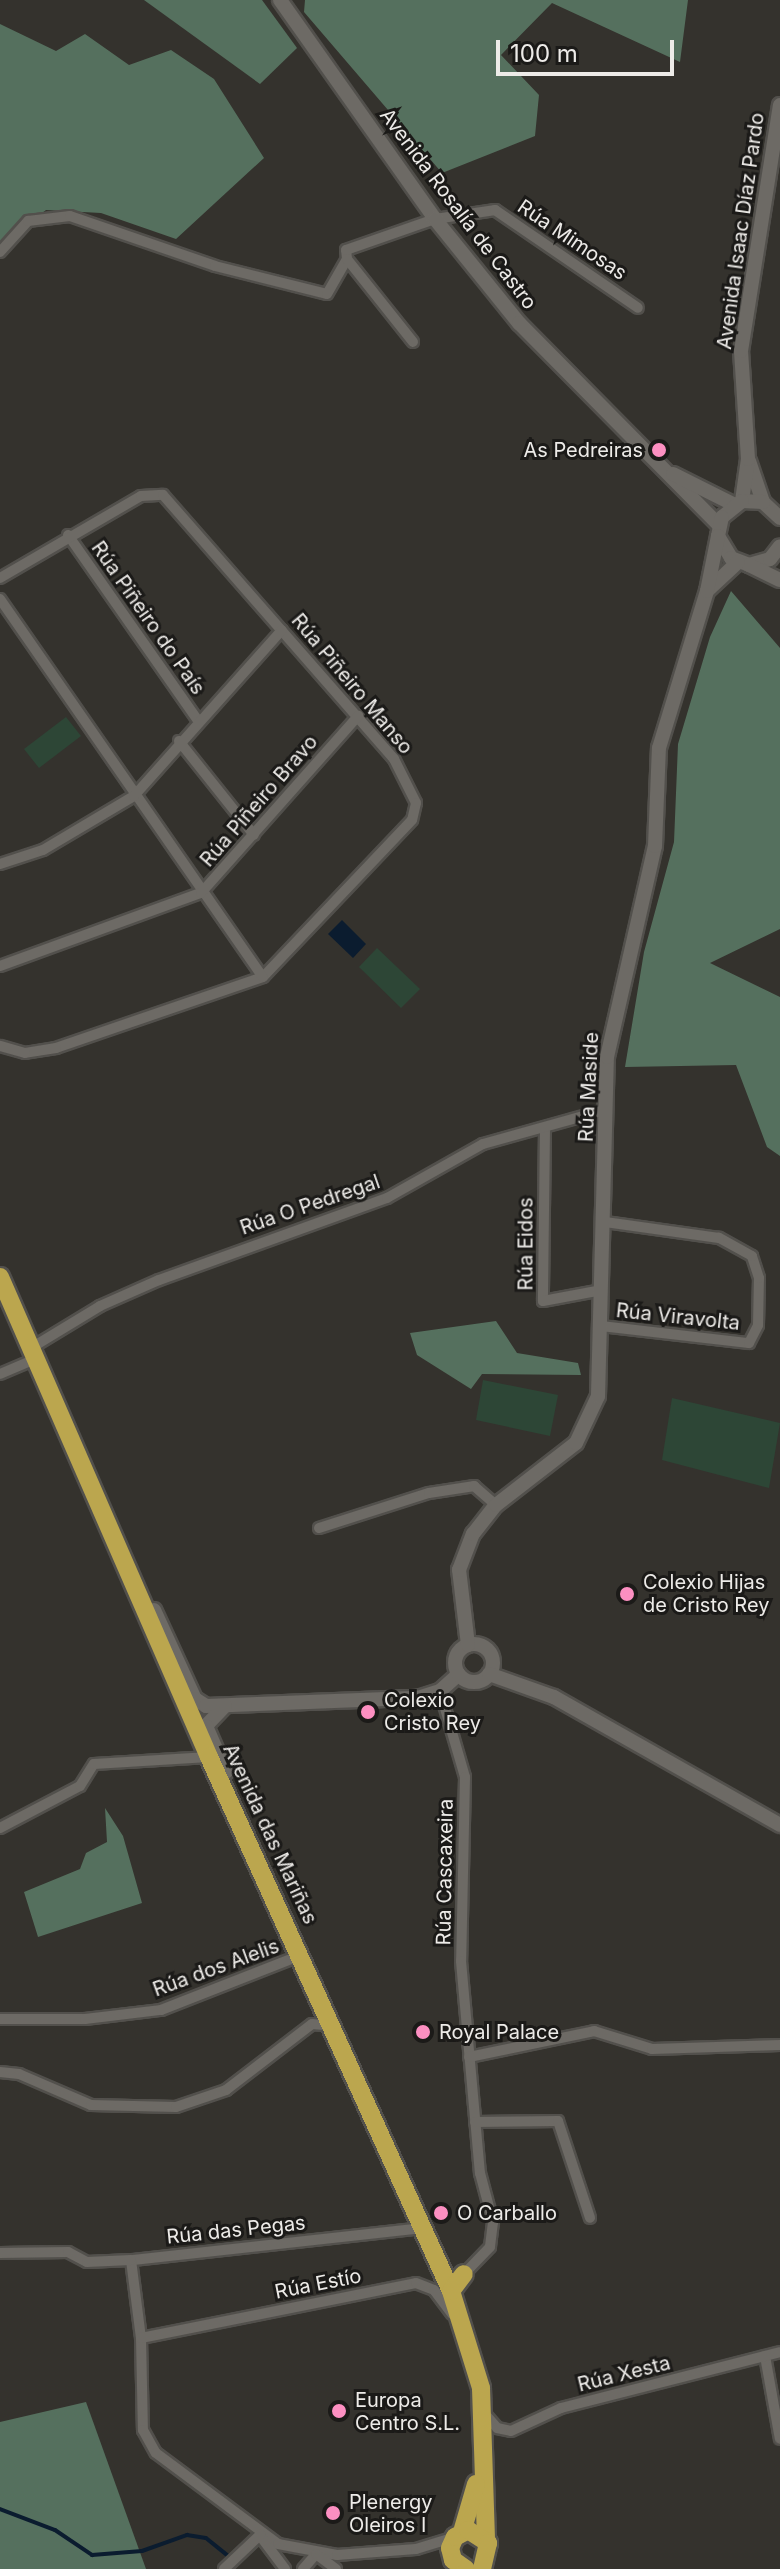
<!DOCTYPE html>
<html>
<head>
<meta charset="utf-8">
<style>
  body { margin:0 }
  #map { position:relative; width:780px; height:2569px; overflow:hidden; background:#34322d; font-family:Inter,sans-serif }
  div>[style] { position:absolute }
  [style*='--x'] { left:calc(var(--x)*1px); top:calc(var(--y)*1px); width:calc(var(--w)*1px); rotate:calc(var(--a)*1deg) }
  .green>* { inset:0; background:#2d4636 }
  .forest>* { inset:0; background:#55705e }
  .water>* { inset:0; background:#0b1c2f }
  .stream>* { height:4px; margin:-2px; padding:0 2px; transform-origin:2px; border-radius:2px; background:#0b1c2f }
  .roads { filter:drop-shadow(2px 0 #52504c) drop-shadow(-2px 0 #52504c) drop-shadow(0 2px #52504c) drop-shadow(0 -2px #52504c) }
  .street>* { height:10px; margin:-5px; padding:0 5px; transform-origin:5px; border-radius:5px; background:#6d6a65 }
  .secondary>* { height:14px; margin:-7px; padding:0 7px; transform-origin:7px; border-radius:7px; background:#6d6a65 }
  .secondary>.ring { margin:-7px; padding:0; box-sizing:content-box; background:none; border:14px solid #6d6a65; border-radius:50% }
  .highway>* { height:18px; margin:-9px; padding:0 9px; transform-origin:9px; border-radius:9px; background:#bba64e }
  .dots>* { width:22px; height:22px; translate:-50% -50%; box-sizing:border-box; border:4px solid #1b1a18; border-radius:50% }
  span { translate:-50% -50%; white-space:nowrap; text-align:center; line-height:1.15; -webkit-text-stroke:6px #1b1a18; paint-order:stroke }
  .street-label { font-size:20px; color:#edebe8 }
  .poi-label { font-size:20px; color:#edebe8 }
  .right { translate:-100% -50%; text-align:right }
  .left { translate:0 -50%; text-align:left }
  .scale { position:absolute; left:496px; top:40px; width:178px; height:36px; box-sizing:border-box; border:4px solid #edebe8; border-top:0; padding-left:10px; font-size:24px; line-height:28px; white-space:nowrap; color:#edebe8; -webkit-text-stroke:6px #1b1a18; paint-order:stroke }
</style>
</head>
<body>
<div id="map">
  <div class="green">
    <i style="clip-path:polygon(66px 717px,81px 736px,39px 768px,24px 749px)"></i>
    <i style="clip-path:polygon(377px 948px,420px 989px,401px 1008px,359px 967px)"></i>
    <i style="clip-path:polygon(483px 1380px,558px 1395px,550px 1436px,476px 1420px)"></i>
    <i style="clip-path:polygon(672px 1398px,780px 1423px,769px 1488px,662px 1460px)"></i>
  </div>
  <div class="forest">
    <i style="clip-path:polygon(144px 0,262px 0,297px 48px,260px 84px)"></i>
    <i style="clip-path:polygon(305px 0,688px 0,680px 62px,552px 3px,501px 55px,539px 95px,535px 136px,442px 173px,304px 12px)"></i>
    <i style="clip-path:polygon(0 24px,56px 51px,85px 34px,129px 65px,171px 50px,214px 79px,264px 158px,176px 239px,101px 213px,46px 210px,0 246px)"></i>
    <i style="clip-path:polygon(731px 591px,780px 648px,780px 929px,710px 963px,780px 997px,780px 1156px,767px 1147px,736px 1065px,625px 1067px,644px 952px,674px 842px,678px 744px,710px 637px)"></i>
    <i style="clip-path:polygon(496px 1321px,517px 1353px,578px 1363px,581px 1375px,482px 1374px,471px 1389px,417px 1355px,410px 1333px)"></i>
    <i style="clip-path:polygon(105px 1808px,123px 1836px,142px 1903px,38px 1937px,24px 1892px,80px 1869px,86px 1853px,107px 1842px)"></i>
    <i style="clip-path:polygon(86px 2402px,146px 2569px,0 2569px,0 2422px)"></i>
  </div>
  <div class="water">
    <i style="clip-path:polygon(342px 920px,366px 944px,353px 958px,328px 934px)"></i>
  </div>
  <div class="stream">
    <i style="--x:0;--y:2509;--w:59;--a:20.9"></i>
    <i style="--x:55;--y:2530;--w:45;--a:34"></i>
    <i style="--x:92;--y:2555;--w:50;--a:-4.6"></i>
    <i style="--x:142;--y:2551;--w:48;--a:-19.6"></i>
    <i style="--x:187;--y:2535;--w:19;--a:9"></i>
    <i style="--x:206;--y:2538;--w:28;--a:39"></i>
  </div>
  <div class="roads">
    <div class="street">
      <i style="--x:0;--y:252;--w:42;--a:-47.9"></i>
      <i style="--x:28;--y:221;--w:42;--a:-6.8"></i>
      <i style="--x:70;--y:216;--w:153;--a:19"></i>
      <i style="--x:215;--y:266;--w:115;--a:14"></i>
      <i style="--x:327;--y:294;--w:40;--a:-60.3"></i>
      <i style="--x:347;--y:259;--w:9;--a:-96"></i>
      <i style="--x:346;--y:250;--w:94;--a:-19.2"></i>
      <i style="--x:435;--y:219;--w:61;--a:-8.5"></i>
      <i style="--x:495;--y:210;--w:173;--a:34.4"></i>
      <i style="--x:347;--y:259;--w:106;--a:51.5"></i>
      <i style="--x:68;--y:535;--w:227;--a:55"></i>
      <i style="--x:0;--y:578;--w:163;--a:-30.2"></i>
      <i style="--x:141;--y:496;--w:22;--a:-3"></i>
      <i style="--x:163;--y:495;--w:351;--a:48.8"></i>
      <i style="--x:394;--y:759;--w:49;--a:63.4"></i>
      <i style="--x:416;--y:803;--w:17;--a:103"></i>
      <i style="--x:412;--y:820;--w:216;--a:133.5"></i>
      <i style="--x:263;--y:977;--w:219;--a:161.1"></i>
      <i style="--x:56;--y:1048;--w:31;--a:171"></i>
      <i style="--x:25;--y:1053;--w:26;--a:-164"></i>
      <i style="--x:0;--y:599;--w:460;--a:55.2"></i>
      <i style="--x:179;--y:741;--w:120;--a:51.4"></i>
      <i style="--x:0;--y:864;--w:45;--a:-18"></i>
      <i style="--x:43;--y:850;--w:106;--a:-30.7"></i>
      <i style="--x:134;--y:796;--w:222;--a:-48.3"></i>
      <i style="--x:0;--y:966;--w:214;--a:-20"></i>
      <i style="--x:201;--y:893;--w:237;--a:-48.4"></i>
      <i style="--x:545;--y:1129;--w:172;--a:90.7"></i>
      <i style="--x:543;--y:1301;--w:60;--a:-10.6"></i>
      <i style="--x:601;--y:1326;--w:149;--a:6.6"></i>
      <i style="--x:749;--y:1343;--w:20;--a:-63"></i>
      <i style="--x:758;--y:1325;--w:47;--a:-88.8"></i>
      <i style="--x:759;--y:1278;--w:23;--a:-108"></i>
      <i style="--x:752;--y:1256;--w:38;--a:-151"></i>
      <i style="--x:719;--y:1238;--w:115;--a:-172"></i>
      <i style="--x:31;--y:1348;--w:81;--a:-31.3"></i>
      <i style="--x:100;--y:1306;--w:64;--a:-23.8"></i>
      <i style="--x:159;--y:1280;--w:242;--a:-19.8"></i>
      <i style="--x:387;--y:1198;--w:110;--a:-29.4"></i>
      <i style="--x:483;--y:1144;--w:127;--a:-15.6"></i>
      <i style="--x:0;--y:1374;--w:39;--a:-23"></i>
      <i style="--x:319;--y:1528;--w:115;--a:-17.7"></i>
      <i style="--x:429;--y:1493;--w:46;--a:-8.8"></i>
      <i style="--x:474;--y:1486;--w:29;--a:41"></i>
      <i style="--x:440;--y:1691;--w:90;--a:73.8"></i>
      <i style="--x:465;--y:1777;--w:184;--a:91.2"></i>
      <i style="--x:461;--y:1961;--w:213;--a:84.9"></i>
      <i style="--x:480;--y:2173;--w:51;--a:75.1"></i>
      <i style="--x:493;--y:2222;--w:25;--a:97"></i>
      <i style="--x:490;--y:2247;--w:37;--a:134"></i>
      <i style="--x:0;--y:1828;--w:90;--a:-27.7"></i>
      <i style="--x:80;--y:1786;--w:26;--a:-58"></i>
      <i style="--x:94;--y:1764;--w:115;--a:-3.5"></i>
      <i style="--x:0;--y:2019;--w:85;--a:0"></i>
      <i style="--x:85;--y:2019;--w:77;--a:-6.8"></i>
      <i style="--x:161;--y:2010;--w:150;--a:-21.4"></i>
      <i style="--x:469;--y:2057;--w:128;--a:-11.7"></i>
      <i style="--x:594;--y:2031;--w:61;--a:17.2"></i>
      <i style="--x:652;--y:2049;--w:128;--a:-1.8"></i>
      <i style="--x:0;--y:2072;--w:19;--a:6"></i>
      <i style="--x:19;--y:2074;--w:78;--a:23.3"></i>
      <i style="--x:91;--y:2105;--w:85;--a:1.3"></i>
      <i style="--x:176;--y:2107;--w:53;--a:-18.8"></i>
      <i style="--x:226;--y:2090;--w:108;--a:-37.5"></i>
      <i style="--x:312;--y:2024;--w:21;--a:5"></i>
      <i style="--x:475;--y:2122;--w:83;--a:-0.7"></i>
      <i style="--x:558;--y:2121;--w:102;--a:71.7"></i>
      <i style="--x:423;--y:2228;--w:294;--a:173.7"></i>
      <i style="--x:131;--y:2260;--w:79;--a:82.7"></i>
      <i style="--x:141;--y:2338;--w:92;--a:88.8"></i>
      <i style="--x:143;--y:2430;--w:26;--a:61"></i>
      <i style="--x:156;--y:2453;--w:152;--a:36.7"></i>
      <i style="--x:278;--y:2544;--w:60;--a:10.6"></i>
      <i style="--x:337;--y:2555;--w:79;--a:-4.3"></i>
      <i style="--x:416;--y:2549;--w:41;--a:-17.1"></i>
      <i style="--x:0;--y:2253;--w:68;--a:-0.8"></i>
      <i style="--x:68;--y:2252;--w:21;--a:28"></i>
      <i style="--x:87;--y:2262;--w:44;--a:-2.6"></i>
      <i style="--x:141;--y:2338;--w:280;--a:-11.3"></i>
      <i style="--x:416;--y:2283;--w:19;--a:21"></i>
      <i style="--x:434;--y:2290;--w:30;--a:53"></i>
      <i style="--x:765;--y:2356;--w:84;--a:79.8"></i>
      <i style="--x:485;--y:2414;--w:18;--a:49"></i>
      <i style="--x:497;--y:2428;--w:14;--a:12"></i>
      <i style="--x:511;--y:2431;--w:55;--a:-24.7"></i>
      <i style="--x:561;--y:2408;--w:226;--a:-14.3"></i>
      <i style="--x:261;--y:2537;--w:40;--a:53"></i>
      <i style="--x:224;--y:2569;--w:50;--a:-43.4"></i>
      <i style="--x:303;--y:2569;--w:20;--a:-49"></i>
      <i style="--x:316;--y:2554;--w:25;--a:37"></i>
    </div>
    <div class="secondary">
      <i style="--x:280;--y:0;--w:268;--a:54.7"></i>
      <i style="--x:435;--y:219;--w:134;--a:51.1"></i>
      <i style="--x:519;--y:323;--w:284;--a:45.3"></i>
      <i style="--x:749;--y:461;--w:43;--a:71.1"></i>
      <i style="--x:673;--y:474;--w:67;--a:26.6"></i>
      <i style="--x:742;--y:501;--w:42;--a:-81.9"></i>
      <i style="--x:748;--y:459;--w:108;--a:-93.7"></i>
      <i style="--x:741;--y:351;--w:249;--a:-81"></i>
      <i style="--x:780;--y:518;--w:23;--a:-137"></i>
      <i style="--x:763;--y:502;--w:21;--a:-177"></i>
      <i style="--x:742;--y:501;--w:26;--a:141"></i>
      <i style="--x:722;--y:517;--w:19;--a:102"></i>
      <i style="--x:718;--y:536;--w:26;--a:59"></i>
      <i style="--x:731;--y:558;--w:19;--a:21"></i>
      <i style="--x:749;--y:565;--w:22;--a:-16"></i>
      <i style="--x:770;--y:559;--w:16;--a:-52"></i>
      <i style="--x:749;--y:565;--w:34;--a:26"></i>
      <i style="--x:707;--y:591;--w:42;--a:-43.1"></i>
      <i style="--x:154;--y:1610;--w:98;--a:65.3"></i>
      <i style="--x:195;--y:1699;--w:13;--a:32"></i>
      <i style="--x:206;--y:1706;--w:212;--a:-2.2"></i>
      <i style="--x:418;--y:1698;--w:23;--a:-18"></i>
      <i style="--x:440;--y:1691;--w:25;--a:-42"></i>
      <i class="ring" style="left:455px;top:1644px;width:24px;height:24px"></i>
      <i style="--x:468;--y:1645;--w:76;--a:-96.8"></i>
      <i style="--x:459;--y:1570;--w:39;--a:-69"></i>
      <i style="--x:473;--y:1534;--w:37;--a:-52"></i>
      <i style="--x:496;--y:1505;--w:101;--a:-37.8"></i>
      <i style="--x:576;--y:1443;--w:52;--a:-64.9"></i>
      <i style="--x:598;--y:1396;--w:339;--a:-88.5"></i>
      <i style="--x:607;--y:1057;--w:216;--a:-77.2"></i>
      <i style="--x:655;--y:846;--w:98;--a:-87.7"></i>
      <i style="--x:659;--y:748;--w:164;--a:-73"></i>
      <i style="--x:707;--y:591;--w:56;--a:-78.7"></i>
      <i style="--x:489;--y:1674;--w:69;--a:19.5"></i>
      <i style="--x:554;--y:1697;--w:260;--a:29.5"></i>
      <i style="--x:225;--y:1706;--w:28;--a:134"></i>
      <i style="--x:206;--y:1726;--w:50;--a:66.5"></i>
    </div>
    <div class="highway">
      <i style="--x:0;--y:1277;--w:524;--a:66.47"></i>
      <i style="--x:209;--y:1757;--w:586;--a:65.62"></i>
      <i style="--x:451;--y:2291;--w:102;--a:72.8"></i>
      <i style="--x:481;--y:2388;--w:150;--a:88.1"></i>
      <i style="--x:451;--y:2291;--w:21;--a:-53"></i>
      <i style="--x:462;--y:2532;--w:50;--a:-73.7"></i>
      <i style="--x:466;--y:2569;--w:16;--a:-145"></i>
      <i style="--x:453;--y:2560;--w:12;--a:-104"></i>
      <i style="--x:450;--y:2548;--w:12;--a:-66"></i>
      <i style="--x:455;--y:2537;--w:15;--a:-28"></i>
      <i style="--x:468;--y:2530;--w:24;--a:33"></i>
      <i style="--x:488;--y:2543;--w:27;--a:103"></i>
    </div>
  </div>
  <div class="dots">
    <i style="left:659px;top:450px;background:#fc8fc1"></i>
    <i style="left:627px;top:1594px;background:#fc8fc1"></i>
    <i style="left:368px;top:1712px;background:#fc8fc1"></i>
    <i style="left:423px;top:2032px;background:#fc8fc1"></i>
    <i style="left:441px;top:2213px;background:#fc8fc1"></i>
    <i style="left:339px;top:2411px;background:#fc8fc1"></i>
    <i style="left:333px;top:2513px;background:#fc8fc1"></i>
  </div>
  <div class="street-label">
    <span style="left:458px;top:209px;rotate:53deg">Avenida Rosalía de Castro</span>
    <span style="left:741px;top:231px;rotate:-82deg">Avenida Isaac Díaz Pardo</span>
    <span style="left:572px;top:240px;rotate:34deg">Rúa Mimosas</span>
    <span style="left:148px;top:618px;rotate:55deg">Rúa Piñeiro do País</span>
    <span style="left:352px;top:684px;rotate:50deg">Rúa Piñeiro Manso</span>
    <span style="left:259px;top:801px;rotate:-49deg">Rúa Piñeiro Bravo</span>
    <span style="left:589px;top:1087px;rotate:-87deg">Rúa Maside</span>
    <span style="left:310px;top:1205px;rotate:-19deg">Rúa O Pedregal</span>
    <span style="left:526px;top:1244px;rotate:-90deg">Rúa Eidos</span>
    <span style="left:678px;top:1317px;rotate:6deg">Rúa Viravolta</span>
    <span style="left:270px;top:1834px;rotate:65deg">Avenida das Mariñas</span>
    <span style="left:445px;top:1872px;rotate:-89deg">Rúa Cascaxeira</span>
    <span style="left:216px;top:1968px;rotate:-20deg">Rúa dos Alelis</span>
    <span style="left:236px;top:2230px;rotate:-6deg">Rúa das Pegas</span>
    <span style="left:318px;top:2284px;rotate:-11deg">Rúa Estío</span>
    <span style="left:624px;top:2374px;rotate:-14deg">Rúa Xesta</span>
  </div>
  <div class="poi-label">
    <span class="right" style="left:643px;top:450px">As Pedreiras</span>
    <span class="left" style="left:643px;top:1594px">Colexio Hijas<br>de Cristo Rey</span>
    <span class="left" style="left:384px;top:1712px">Colexio<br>Cristo Rey</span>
    <span class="left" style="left:439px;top:2032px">Royal Palace</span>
    <span class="left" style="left:457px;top:2213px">O Carballo</span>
    <span class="left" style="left:355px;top:2412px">Europa<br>Centro S.L.</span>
    <span class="left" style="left:349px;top:2514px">Plenergy<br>Oleiros I</span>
  </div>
  <div class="scale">100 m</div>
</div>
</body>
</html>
